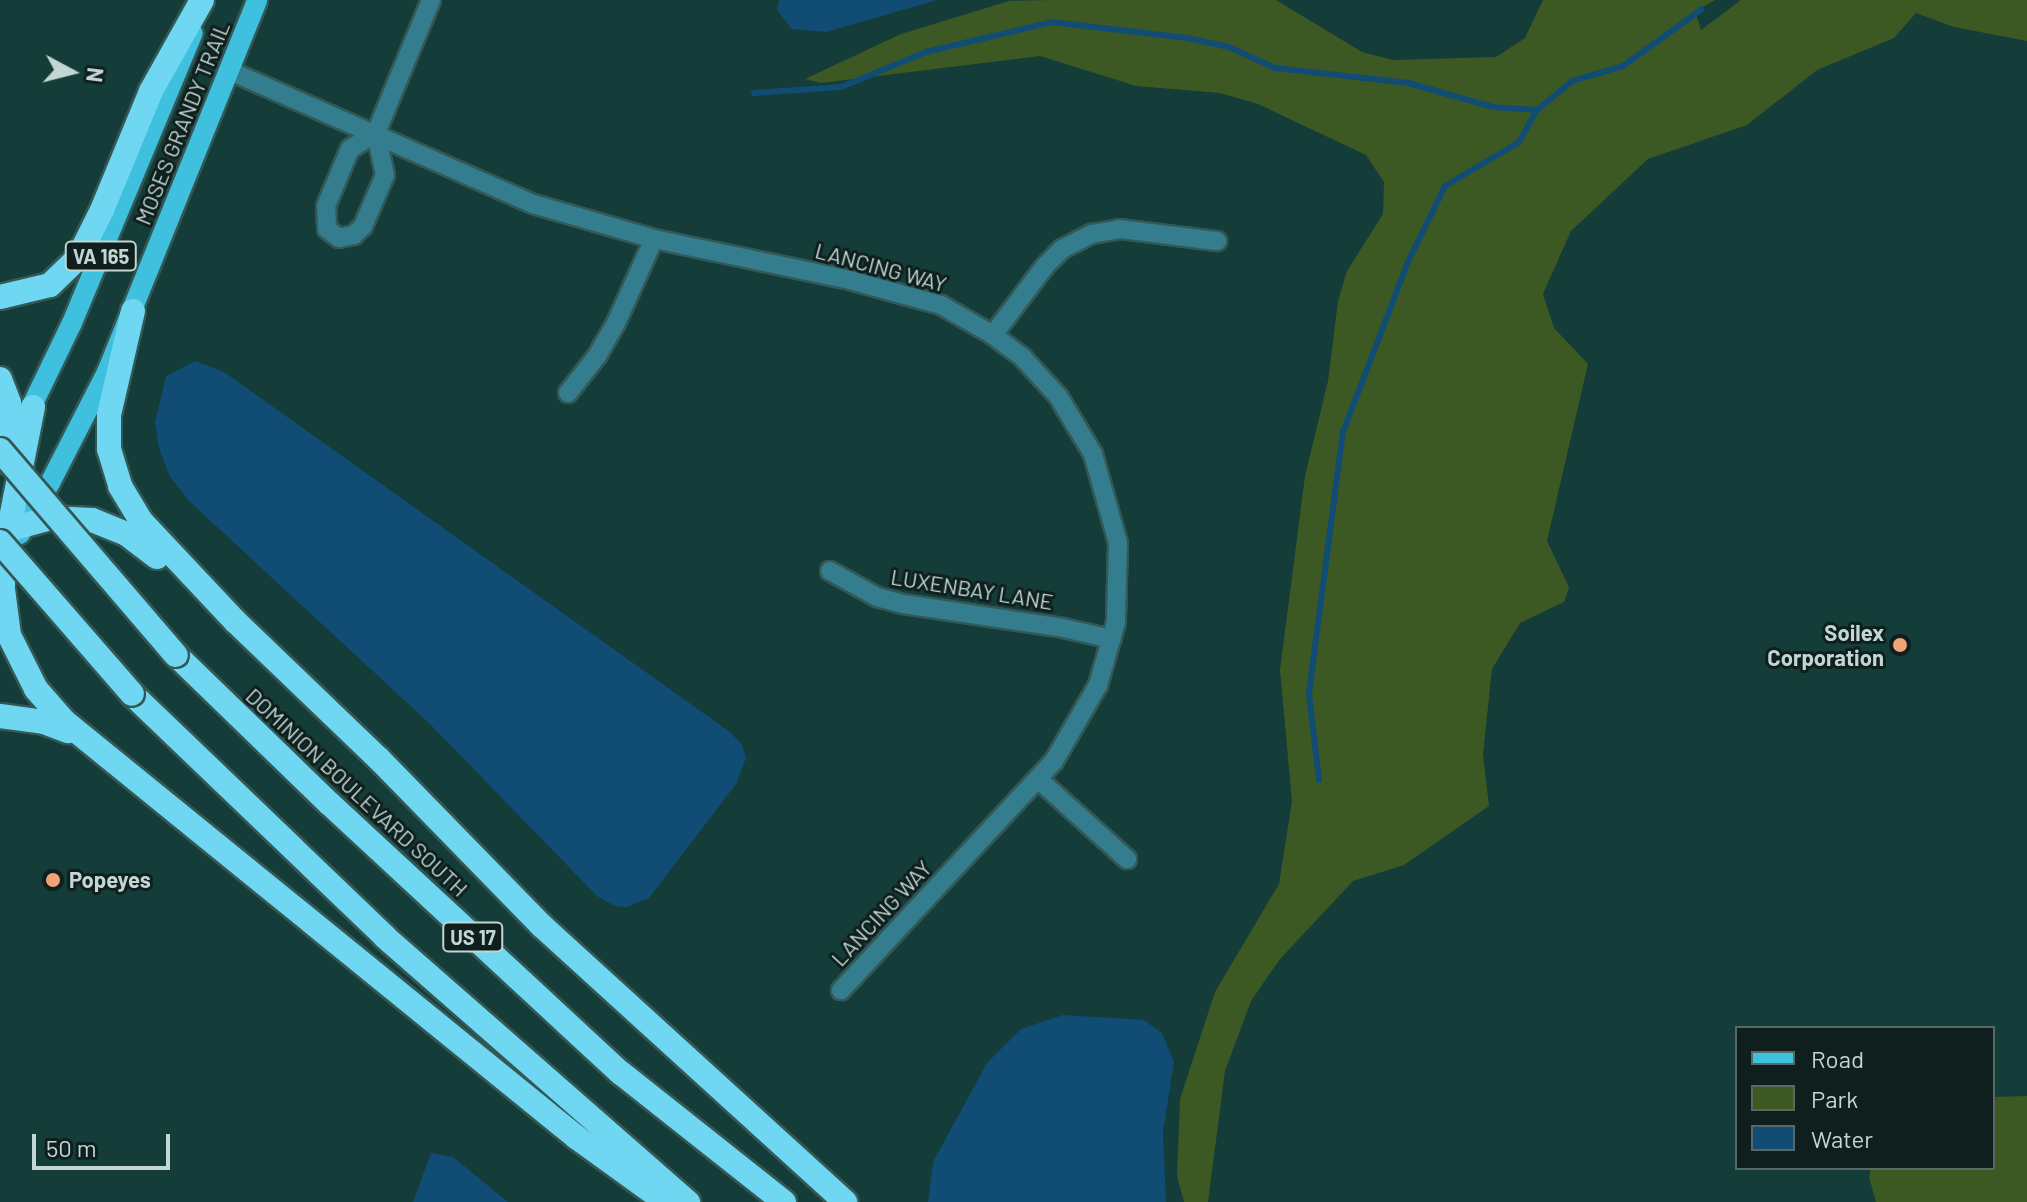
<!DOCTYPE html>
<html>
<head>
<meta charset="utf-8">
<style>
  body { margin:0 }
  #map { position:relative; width:2027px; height:1202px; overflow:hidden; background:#143c39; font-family:Barlow,sans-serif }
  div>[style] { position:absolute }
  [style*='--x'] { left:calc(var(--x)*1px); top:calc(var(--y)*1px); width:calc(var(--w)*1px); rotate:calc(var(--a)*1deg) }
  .green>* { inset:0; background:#3c5923 }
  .water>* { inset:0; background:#114c74 }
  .stream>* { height:6px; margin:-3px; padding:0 3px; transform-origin:3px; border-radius:3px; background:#114c74 }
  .roads { filter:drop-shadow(2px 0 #335855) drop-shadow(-2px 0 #335855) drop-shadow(0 2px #335855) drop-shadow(0 -2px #335855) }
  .minor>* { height:18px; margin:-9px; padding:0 9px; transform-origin:9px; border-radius:9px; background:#337d8f }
  .major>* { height:20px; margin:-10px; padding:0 10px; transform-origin:10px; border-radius:10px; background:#3fc0de }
  .highway>* { height:24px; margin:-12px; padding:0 12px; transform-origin:12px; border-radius:12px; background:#6fd7f1 }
  .bridges { filter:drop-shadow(2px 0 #335855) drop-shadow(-2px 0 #335855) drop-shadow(0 2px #335855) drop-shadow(0 -2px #335855) }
  .highway-bridge>* { height:24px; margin:-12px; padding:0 12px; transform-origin:12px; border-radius:12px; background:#6fd7f1 }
  .dots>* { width:22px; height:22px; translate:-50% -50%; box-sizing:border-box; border:4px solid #0f1f1e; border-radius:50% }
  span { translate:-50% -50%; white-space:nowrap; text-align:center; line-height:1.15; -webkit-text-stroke:6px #0f1f1e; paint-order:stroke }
  .shield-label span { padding:2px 6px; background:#0f1f1e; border:2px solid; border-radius:6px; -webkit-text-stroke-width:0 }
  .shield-label { font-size:20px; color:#c2d7d4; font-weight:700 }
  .street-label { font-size:22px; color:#c2d7d4 }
  .poi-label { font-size:22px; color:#c2d7d4; font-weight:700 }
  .right { translate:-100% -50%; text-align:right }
  .left { translate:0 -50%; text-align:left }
  .legend { position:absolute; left:1735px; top:1026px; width:260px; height:144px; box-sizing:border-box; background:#0f1f1e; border:2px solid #576967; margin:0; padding:10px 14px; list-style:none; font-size:24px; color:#c2d7d4 }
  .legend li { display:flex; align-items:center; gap:16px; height:40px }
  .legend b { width:40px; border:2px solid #576967 }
  .north { position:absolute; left:32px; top:32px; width:80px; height:80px; -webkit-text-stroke:6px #0f1f1e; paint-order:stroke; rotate:97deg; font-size:22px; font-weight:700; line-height:32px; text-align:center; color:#c2d7d4 }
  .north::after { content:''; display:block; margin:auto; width:28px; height:36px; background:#c2d7d4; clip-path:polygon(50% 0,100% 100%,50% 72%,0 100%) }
  .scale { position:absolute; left:32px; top:1134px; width:138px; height:36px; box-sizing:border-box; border:4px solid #c2d7d4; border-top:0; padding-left:10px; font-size:24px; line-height:28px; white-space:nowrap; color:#c2d7d4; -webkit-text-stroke:6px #0f1f1e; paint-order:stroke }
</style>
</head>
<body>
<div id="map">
  <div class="green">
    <i style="clip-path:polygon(1053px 0,1276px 0,1362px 52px,1393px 60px,1496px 57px,1525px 38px,1543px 0,1715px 0,1695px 11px,1701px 30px,1741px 0,2027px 0,2027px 41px,1954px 27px,1916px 13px,1894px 38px,1817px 70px,1747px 125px,1648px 159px,1571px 231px,1543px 294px,1554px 328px,1588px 364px,1547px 541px,1569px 587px,1564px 602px,1520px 623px,1492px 669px,1483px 754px,1489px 806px,1404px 865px,1353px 881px,1280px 959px,1251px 1001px,1225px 1071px,1208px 1202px,1184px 1202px,1177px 1176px,1180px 1099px,1215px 992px,1279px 884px,1292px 801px,1280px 670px,1305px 476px,1328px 381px,1338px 301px,1347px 271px,1383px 214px,1384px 182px,1366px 155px,1258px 104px,1220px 93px,1136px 86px,1040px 56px,821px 83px,805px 79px,901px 34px,1009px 1px)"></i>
    <i style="clip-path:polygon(2027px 1096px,2027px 1202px,1876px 1202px,1869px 1177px,1871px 1168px,1993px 1168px,1993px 1097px)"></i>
  </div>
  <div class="water">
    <i style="clip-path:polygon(779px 0,937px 0,826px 32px,792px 29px,777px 10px)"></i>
    <i style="clip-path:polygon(195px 361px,224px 372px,730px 732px,742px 744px,746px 758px,736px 784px,649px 898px,627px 907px,615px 906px,597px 896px,430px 724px,189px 501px,170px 477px,159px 448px,155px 422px,166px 376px)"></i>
    <i style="clip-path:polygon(1063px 1015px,1144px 1020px,1162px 1033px,1174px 1062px,1163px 1132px,1166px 1202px,928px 1202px,933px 1162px,987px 1063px,1021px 1029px)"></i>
    <i style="clip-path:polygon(431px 1153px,453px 1157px,508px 1202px,413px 1202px)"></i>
  </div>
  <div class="stream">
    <i style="--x:754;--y:93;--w:87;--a:-3.9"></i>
    <i style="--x:841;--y:87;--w:92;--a:-22.4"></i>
    <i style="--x:926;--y:52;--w:130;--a:-13.4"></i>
    <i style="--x:1052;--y:22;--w:136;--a:6.8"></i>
    <i style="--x:1187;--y:38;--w:43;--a:12.1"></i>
    <i style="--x:1229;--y:47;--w:51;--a:24.5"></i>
    <i style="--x:1275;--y:68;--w:134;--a:6.4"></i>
    <i style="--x:1408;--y:83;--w:88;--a:15.8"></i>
    <i style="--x:1493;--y:107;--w:44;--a:3.9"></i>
    <i style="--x:1537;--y:110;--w:45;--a:-39.6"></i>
    <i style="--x:1572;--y:81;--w:53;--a:-16.4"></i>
    <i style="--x:1623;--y:66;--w:97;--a:-35.8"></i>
    <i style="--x:1319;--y:780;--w:88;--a:-96.6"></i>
    <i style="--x:1309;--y:693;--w:263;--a:-82.6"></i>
    <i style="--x:1343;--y:432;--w:180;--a:-69.1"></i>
    <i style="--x:1407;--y:264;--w:87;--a:-64"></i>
    <i style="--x:1445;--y:186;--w:86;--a:-30.7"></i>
    <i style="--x:1519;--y:142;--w:37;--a:-61"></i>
  </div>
  <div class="roads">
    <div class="minor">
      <i style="--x:230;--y:71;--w:331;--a:23.7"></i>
      <i style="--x:533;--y:204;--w:126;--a:16.1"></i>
      <i style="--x:654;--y:239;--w:196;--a:11.8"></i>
      <i style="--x:846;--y:279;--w:98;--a:15.3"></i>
      <i style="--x:941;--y:305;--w:60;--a:30"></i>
      <i style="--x:993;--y:335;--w:38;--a:37"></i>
      <i style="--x:1023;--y:358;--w:52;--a:47.4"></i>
      <i style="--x:1058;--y:396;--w:68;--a:58.9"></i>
      <i style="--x:1093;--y:454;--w:92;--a:74.3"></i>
      <i style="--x:1118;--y:543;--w:79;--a:91.5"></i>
      <i style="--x:1116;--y:622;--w:66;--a:105.9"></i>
      <i style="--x:1098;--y:685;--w:88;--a:120.1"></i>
      <i style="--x:1054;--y:761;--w:313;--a:132.9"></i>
      <i style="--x:376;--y:133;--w:43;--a:77.9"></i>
      <i style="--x:385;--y:175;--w:56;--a:113.3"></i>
      <i style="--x:363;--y:226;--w:13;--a:135"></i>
      <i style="--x:354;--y:235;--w:15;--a:169"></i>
      <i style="--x:339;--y:238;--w:15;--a:-143"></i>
      <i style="--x:327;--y:229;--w:23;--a:-92"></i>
      <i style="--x:326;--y:206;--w:62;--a:-67.2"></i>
      <i style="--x:350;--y:149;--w:31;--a:-32"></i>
      <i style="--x:376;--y:133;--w:144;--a:-67.5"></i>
      <i style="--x:993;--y:335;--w:86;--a:-53"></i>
      <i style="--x:1045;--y:266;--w:24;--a:-45"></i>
      <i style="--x:1062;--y:249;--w:34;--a:-27"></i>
      <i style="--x:1092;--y:234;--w:28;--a:-10"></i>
      <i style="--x:1120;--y:229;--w:98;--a:7.1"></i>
      <i style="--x:568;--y:393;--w:47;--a:-51.9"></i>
      <i style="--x:597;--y:356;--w:38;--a:-60"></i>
      <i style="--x:616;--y:323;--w:92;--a:-65.7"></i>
      <i style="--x:830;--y:571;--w:54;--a:29"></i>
      <i style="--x:877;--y:597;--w:27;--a:15"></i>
      <i style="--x:903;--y:604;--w:162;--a:8.5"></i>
      <i style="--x:1063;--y:628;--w:50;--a:12.7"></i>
      <i style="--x:1038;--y:779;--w:120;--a:42"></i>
    </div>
    <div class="major">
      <i style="--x:26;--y:418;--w:106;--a:-64.2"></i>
      <i style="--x:72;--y:323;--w:314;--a:-67.4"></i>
      <i style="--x:20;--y:534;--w:59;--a:-59.5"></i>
      <i style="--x:50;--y:483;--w:125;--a:-62.8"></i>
      <i style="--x:107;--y:372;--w:401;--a:-68"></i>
    </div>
    <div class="highway">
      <i style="--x:0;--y:297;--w:51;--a:-13.5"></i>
      <i style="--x:50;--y:285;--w:39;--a:-44"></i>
      <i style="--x:78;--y:258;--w:54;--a:-63.4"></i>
      <i style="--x:102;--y:210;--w:129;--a:-67.6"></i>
      <i style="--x:151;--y:91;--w:104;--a:-60.7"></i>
      <i style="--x:133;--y:311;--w:107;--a:103"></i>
      <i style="--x:109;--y:415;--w:34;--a:90"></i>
      <i style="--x:109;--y:449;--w:39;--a:73"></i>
      <i style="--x:120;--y:486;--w:41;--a:59"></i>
      <i style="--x:141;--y:521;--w:139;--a:46.8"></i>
      <i style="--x:236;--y:622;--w:198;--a:43.8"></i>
      <i style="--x:379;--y:759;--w:233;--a:45.7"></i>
      <i style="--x:542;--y:926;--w:410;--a:42.3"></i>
      <i style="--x:0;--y:379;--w:26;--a:69"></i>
      <i style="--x:9;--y:403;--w:40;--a:85.7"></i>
      <i style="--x:12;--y:443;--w:20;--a:101"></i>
      <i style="--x:33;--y:407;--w:155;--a:101.2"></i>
      <i style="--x:3;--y:559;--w:30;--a:90"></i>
      <i style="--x:3;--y:589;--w:46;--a:82.6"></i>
      <i style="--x:9;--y:635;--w:60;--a:63.4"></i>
      <i style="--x:36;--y:689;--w:43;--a:48.8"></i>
      <i style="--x:64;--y:721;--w:660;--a:39.09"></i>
      <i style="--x:576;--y:1137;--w:111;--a:35.8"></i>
      <i style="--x:0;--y:532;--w:53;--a:-15.4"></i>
      <i style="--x:51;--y:518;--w:41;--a:2.8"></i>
      <i style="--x:92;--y:520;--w:35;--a:22"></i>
      <i style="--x:125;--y:533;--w:40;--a:37"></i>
      <i style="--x:176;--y:655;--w:214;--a:44.1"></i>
      <i style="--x:330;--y:804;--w:396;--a:42.8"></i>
      <i style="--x:621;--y:1073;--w:208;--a:38.4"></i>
      <i style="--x:132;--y:694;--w:351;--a:43.8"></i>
      <i style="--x:385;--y:937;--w:403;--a:41.2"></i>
      <i style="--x:0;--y:716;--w:44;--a:7.8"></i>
      <i style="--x:44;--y:722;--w:26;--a:21"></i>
    </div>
  </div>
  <div class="bridges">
    <div class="highway-bridge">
      <i style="--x:0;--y:450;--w:270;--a:49.4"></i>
      <i style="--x:0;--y:542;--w:201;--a:49"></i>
    </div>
  </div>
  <div class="dots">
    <i style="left:1900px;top:645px;background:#f0a279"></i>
    <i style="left:53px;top:880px;background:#f0a279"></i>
  </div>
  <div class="shield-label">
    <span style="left:101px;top:256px">VA 165</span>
    <span style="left:473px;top:937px">US 17</span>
  </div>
  <div class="street-label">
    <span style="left:182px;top:123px;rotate:-68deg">MOSES GRANDY TRAIL</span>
    <span style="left:881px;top:267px;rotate:15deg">LANCING WAY</span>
    <span style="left:972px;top:589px;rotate:9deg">LUXENBAY LANE</span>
    <span style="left:357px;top:792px;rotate:43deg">DOMINION BOULEVARD SOUTH</span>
    <span style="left:881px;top:913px;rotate:-47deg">LANCING WAY</span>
  </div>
  <div class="poi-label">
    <span class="right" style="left:1884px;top:645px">Soilex<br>Corporation</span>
    <span class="left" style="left:69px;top:880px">Popeyes</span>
  </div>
  <ul class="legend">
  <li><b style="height:10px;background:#3fc0de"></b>Road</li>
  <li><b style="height:22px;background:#3c5923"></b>Park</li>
  <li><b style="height:22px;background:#114c74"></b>Water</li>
  </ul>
  <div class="north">N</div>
  <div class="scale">50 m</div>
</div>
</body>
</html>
